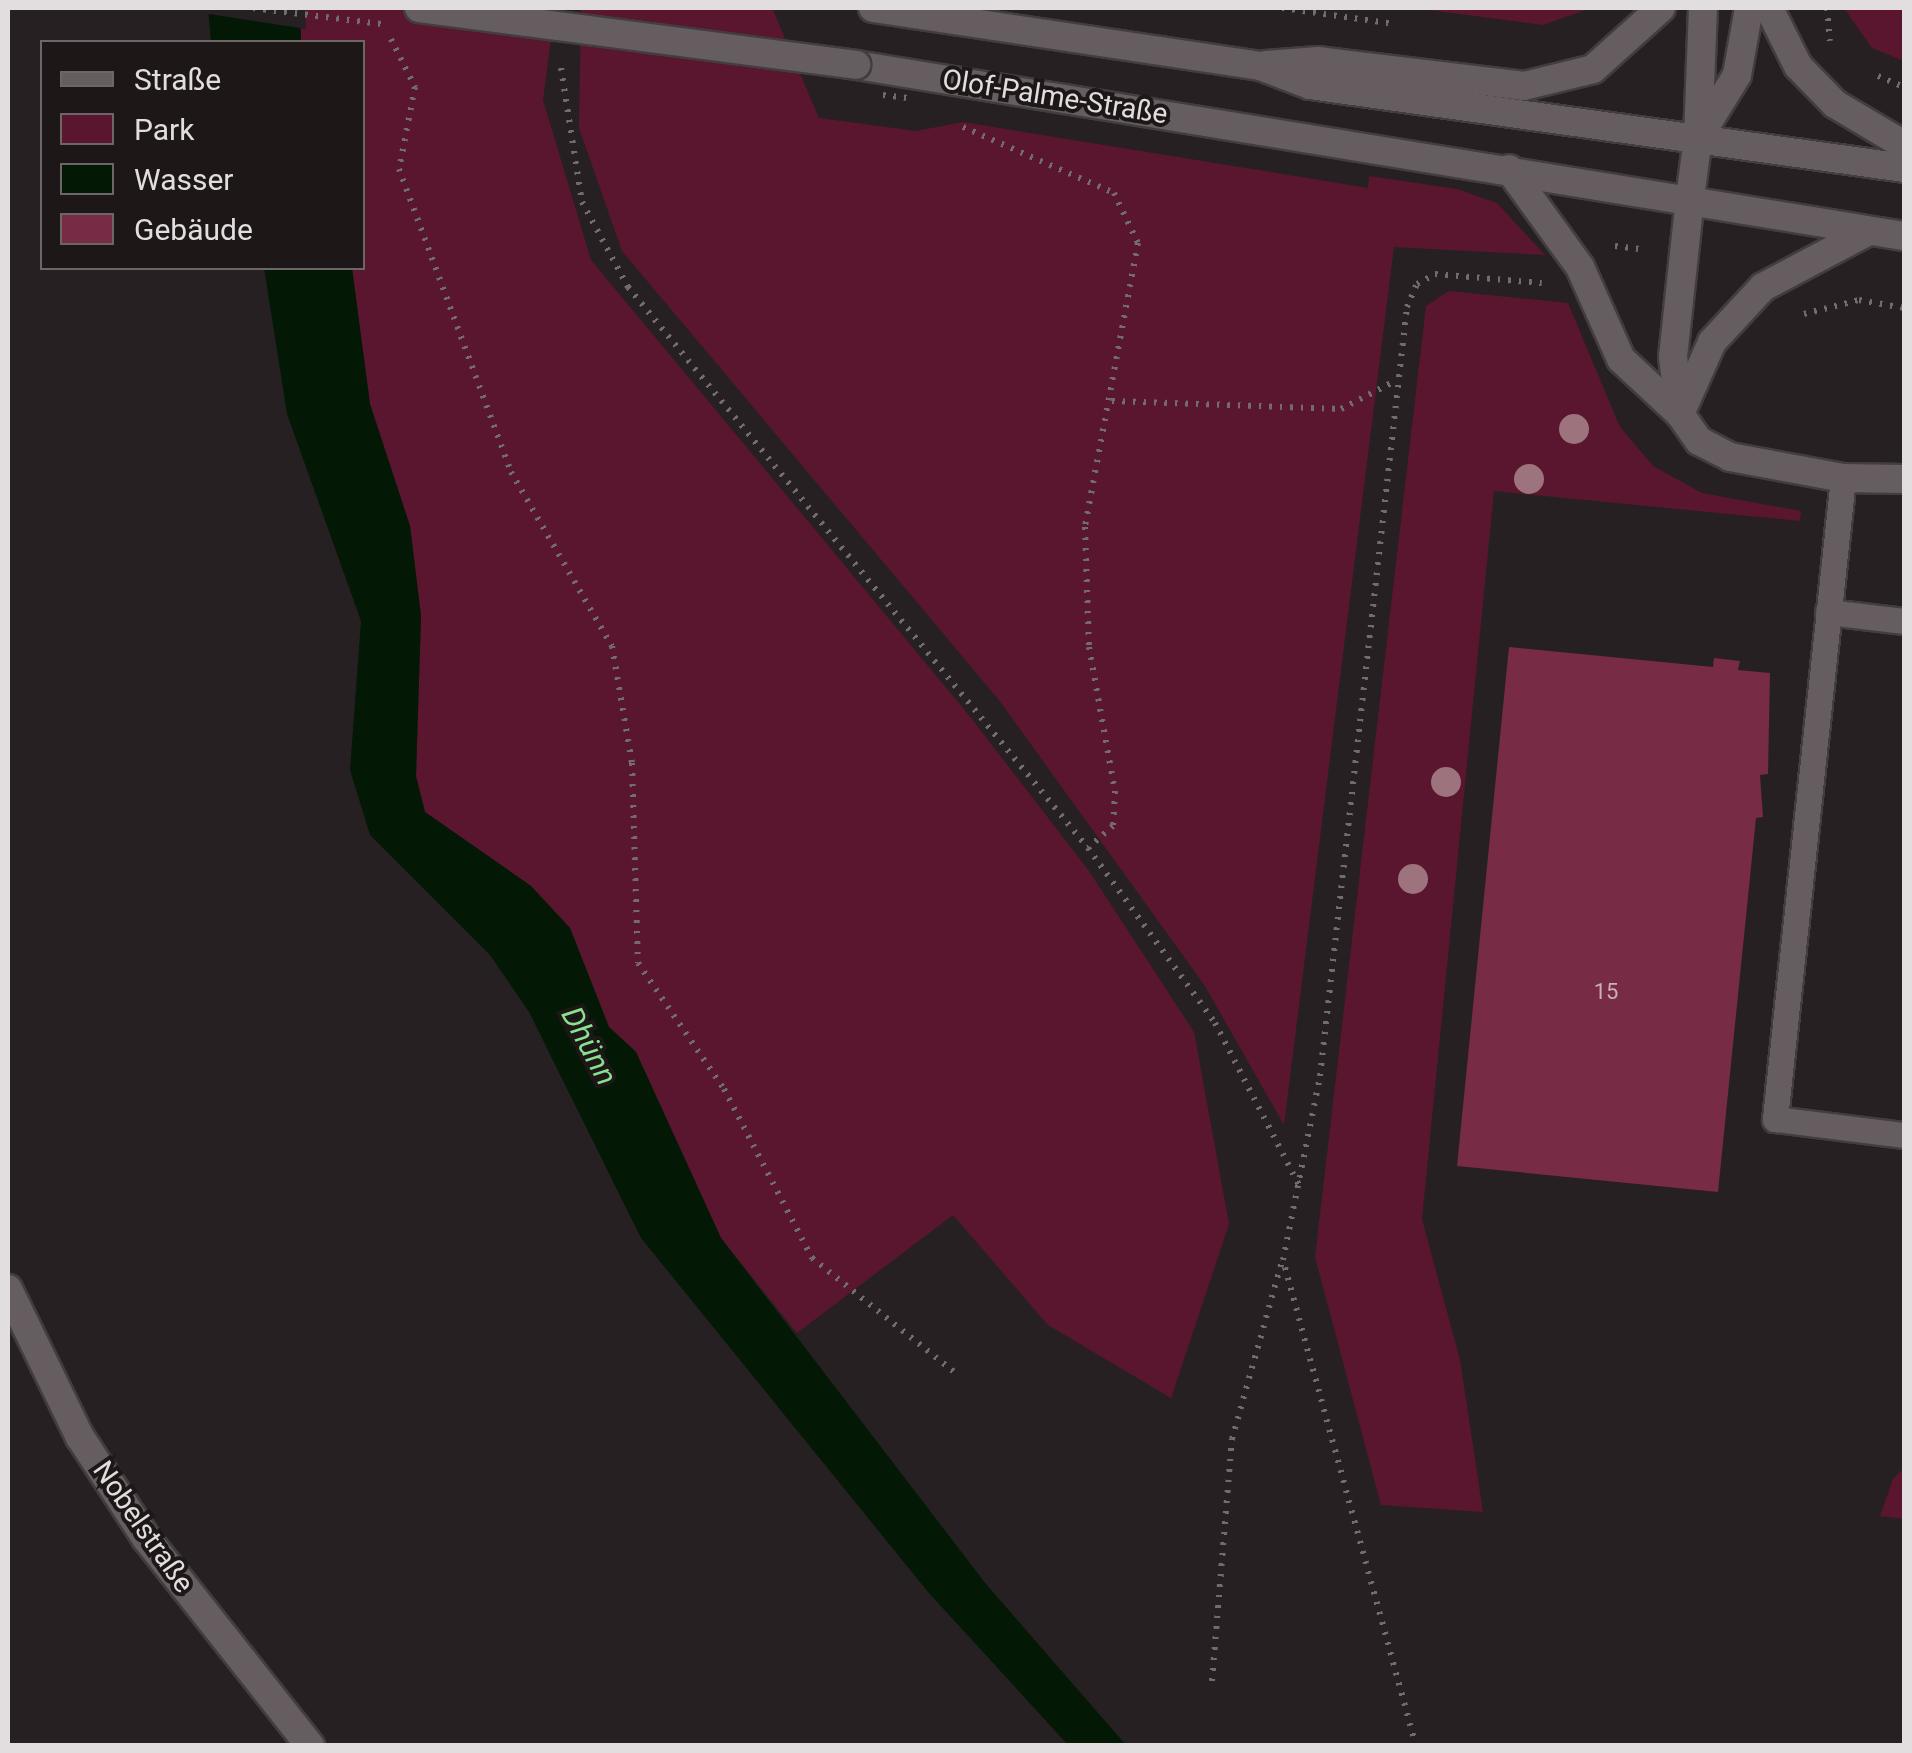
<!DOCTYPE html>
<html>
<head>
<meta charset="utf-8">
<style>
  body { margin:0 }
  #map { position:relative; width:1912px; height:1753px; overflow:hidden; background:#272022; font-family:Roboto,sans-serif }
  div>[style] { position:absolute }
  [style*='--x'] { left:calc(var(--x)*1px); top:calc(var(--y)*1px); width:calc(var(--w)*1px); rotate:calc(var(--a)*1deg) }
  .green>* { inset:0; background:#5a162e }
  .water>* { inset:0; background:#041806 }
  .pier>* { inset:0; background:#272022 }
  .building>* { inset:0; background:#782b44 }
  .path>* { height:6px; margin-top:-3px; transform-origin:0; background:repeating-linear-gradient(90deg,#726c6d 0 2.5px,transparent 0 10.5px) }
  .roads { filter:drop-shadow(2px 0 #423d3e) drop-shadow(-2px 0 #423d3e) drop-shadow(0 2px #423d3e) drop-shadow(0 -2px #423d3e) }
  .service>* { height:25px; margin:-12.5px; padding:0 12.5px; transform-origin:12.5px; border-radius:12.5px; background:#655d5f }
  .minor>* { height:28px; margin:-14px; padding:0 14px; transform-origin:14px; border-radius:14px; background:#655d5f }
  .tertiary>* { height:28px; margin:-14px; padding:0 14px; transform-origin:14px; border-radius:14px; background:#655d5f }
  .secondary>* { height:28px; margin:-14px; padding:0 14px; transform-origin:14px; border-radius:14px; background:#655d5f }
  .path-bridge>* { height:6px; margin-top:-3px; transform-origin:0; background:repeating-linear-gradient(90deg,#726c6d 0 2.5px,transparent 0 10.5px) }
  .bridges { filter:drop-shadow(2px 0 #423d3e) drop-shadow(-2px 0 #423d3e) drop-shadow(0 2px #423d3e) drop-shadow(0 -2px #423d3e) }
  .secondary-bridge>* { height:28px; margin:-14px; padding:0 14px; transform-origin:14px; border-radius:14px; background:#655d5f }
  .trees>* { width:30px; height:30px; margin:-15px; border-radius:50%; background:#9d737d }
  span { translate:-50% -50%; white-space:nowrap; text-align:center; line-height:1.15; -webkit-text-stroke:8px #1d1718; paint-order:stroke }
  .number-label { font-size:22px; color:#c8b0b8 }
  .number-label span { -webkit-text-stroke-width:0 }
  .street-label { font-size:28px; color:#e2ddde }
  .water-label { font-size:30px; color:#89e190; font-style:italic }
  .frame { position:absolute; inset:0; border:10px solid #e2ddde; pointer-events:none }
  .legend { position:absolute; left:40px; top:40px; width:325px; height:230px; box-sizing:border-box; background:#1d1718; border:2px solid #6c6667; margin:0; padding:12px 18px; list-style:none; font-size:30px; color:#e2ddde }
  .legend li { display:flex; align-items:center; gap:20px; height:50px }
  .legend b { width:50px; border:2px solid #6c6667 }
</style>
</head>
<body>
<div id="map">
  <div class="green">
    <i style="clip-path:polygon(300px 8px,555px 8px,543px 100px,591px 260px,968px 714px,1089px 871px,1194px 1032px,1229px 1224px,1171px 1398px,1048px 1325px,953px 1215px,797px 1333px,721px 1238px,636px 1052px,609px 1027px,570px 928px,531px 886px,425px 812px,416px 777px,421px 616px,410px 526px,370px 404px,352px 268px,362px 268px,362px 42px,301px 42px)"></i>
    <i style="clip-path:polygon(581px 8px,772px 8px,819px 118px,916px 131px,963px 122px,1368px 188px,1369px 176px,1457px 189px,1497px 203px,1545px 255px,1394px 247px,1284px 1125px,1205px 986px,999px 700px,622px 251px,579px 128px)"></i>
    <i style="clip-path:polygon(1415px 8px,1591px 8px,1543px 25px)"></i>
    <i style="clip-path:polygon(1844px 8px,1904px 8px,1904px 61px,1872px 48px)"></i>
    <i style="clip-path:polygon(1449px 291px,1568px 303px,1620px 427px,1653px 466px,1702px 493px,1801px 511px,1800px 521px,1494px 491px,1422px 1219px,1460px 1360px,1483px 1512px,1381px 1505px,1315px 1257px,1426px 306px)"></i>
    <i style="clip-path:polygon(1904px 1468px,1904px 1519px,1880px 1516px,1893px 1479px)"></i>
  </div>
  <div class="water">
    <i style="clip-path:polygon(208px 8px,300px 8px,301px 42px,211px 42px)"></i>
    <i style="clip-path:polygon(264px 268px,352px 268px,370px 404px,410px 526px,421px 616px,416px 776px,425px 812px,531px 886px,570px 928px,609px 1027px,636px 1052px,721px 1238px,986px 1584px,1126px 1745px,1068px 1745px,928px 1592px,641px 1238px,529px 1012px,490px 955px,370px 835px,350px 770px,361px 621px,287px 414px)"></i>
  </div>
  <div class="pier">
    <i style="clip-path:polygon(203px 8px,305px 8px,306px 29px,203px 13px)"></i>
  </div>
  <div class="building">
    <i style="clip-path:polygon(1509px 647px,1713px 667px,1714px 658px,1740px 661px,1738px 670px,1770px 673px,1768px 774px,1760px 775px,1763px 817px,1756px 818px,1718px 1192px,1457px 1166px)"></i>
  </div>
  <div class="path">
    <i style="--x:1282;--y:8;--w:114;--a:8.1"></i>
    <i style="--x:1827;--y:8;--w:33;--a:85"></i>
    <i style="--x:391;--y:39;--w:54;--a:63.4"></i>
    <i style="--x:415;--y:87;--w:84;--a:101"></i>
    <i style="--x:399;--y:169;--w:323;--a:69.7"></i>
    <i style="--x:511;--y:472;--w:201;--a:59.9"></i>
    <i style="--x:612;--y:646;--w:119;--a:80.3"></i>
    <i style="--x:632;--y:763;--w:200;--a:88.3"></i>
    <i style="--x:638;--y:963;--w:153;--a:55.7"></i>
    <i style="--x:724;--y:1089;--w:191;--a:62.5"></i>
    <i style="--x:812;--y:1258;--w:186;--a:38.7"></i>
    <i style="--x:561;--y:68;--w:136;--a:81.1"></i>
    <i style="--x:582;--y:202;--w:97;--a:61.6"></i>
    <i style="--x:628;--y:287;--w:725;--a:50.65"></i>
    <i style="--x:1088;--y:848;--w:216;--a:54"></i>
    <i style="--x:1215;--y:1023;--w:182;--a:62.6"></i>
    <i style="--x:1878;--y:76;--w:28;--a:23"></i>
    <i style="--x:963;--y:127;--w:165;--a:23.6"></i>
    <i style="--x:1114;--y:193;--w:55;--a:64.4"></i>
    <i style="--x:1138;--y:243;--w:289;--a:100.6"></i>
    <i style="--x:1085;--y:527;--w:120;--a:88.1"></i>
    <i style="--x:1089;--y:647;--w:146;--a:79.8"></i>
    <i style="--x:1115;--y:791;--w:35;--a:93"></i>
    <i style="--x:1113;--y:826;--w:33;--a:139"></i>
    <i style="--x:1615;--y:246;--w:31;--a:7"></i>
    <i style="--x:1804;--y:314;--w:57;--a:-14.3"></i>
    <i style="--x:1859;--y:300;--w:46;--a:10.1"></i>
    <i style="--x:1112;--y:401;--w:229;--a:2"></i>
    <i style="--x:1341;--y:409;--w:63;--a:-27.4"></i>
    <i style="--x:1212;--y:1681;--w:243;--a:-85.3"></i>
    <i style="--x:1232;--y:1439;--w:185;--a:-74.3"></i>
    <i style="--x:1416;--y:1746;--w:504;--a:-105.3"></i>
    <i style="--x:1283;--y:1260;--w:188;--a:-78.6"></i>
    <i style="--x:1320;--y:1076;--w:774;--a:-83.55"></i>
    <i style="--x:1407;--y:307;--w:25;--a:-67"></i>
    <i style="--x:1417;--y:284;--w:21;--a:-29"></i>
    <i style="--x:1435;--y:274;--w:107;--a:4.8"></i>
  </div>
  <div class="roads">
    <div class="service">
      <i style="--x:1843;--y:478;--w:645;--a:96.06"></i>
      <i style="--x:1775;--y:1119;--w:130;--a:7.1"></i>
      <i style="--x:1828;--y:612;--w:77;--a:6.8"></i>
    </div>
    <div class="minor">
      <i style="--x:1698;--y:138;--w:74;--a:-58.2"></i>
      <i style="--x:1737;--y:75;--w:68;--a:-79.8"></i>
      <i style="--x:1698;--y:138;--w:130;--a:-87.8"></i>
      <i style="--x:1690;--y:198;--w:160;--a:96.1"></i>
      <i style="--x:1673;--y:357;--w:57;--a:83"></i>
      <i style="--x:1680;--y:414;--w:33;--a:55"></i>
      <i style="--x:1699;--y:441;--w:35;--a:27"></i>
      <i style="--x:1730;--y:457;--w:115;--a:10.5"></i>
      <i style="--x:1843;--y:478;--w:61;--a:0.9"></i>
      <i style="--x:8;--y:1289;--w:165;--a:64.1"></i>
      <i style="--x:80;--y:1437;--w:121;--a:56.8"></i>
      <i style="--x:146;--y:1538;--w:265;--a:51.7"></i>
    </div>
    <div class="tertiary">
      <i style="--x:1690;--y:198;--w:61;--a:-82.4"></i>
    </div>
    <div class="secondary">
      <i style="--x:873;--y:8;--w:391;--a:8.5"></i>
      <i style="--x:1260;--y:66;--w:53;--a:20.8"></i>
      <i style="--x:1310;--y:85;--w:600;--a:7.95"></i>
      <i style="--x:1769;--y:8;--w:65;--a:63.4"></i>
      <i style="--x:1798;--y:66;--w:53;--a:45.8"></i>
      <i style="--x:1835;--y:104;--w:80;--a:30.7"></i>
      <i style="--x:856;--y:65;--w:1062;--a:9.27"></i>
      <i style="--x:1266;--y:65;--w:52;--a:-4.4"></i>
      <i style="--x:1318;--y:61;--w:208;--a:6.9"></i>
      <i style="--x:1524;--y:86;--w:71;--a:-13.8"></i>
      <i style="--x:1593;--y:69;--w:91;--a:-41.9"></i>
      <i style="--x:1509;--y:169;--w:121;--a:54.1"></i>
      <i style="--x:1580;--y:267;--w:101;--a:66"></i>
      <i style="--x:1621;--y:359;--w:81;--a:43"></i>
      <i style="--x:1680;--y:414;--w:79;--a:-66"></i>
      <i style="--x:1712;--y:342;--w:75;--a:-47.2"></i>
      <i style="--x:1763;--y:287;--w:118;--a:-27.9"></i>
    </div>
  </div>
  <div class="path-bridge">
    <i style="--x:253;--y:8;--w:129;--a:7.1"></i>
    <i style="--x:883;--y:95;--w:31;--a:7"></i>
  </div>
  <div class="bridges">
    <div class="secondary-bridge">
      <i style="--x:419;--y:8;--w:441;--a:7.4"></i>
    </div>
  </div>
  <div class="trees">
    <i style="left:1574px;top:429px"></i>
    <i style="left:1529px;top:479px"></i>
    <i style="left:1446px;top:782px"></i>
    <i style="left:1413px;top:879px"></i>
  </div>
  <div class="number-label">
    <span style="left:1606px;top:992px">15</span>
  </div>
  <div class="street-label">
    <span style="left:1055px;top:97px;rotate:9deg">Olof-Palme-Straße</span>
    <span style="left:143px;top:1527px;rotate:55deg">Nobelstraße</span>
  </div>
  <div class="water-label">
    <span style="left:589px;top:1046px;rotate:62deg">Dhünn</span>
  </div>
  <div class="frame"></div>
  <ul class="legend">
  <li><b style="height:12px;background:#655d5f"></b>Straße</li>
  <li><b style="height:28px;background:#5a162e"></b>Park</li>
  <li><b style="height:28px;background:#041806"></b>Wasser</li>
  <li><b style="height:28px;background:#782b44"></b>Gebäude</li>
  </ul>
</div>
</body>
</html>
